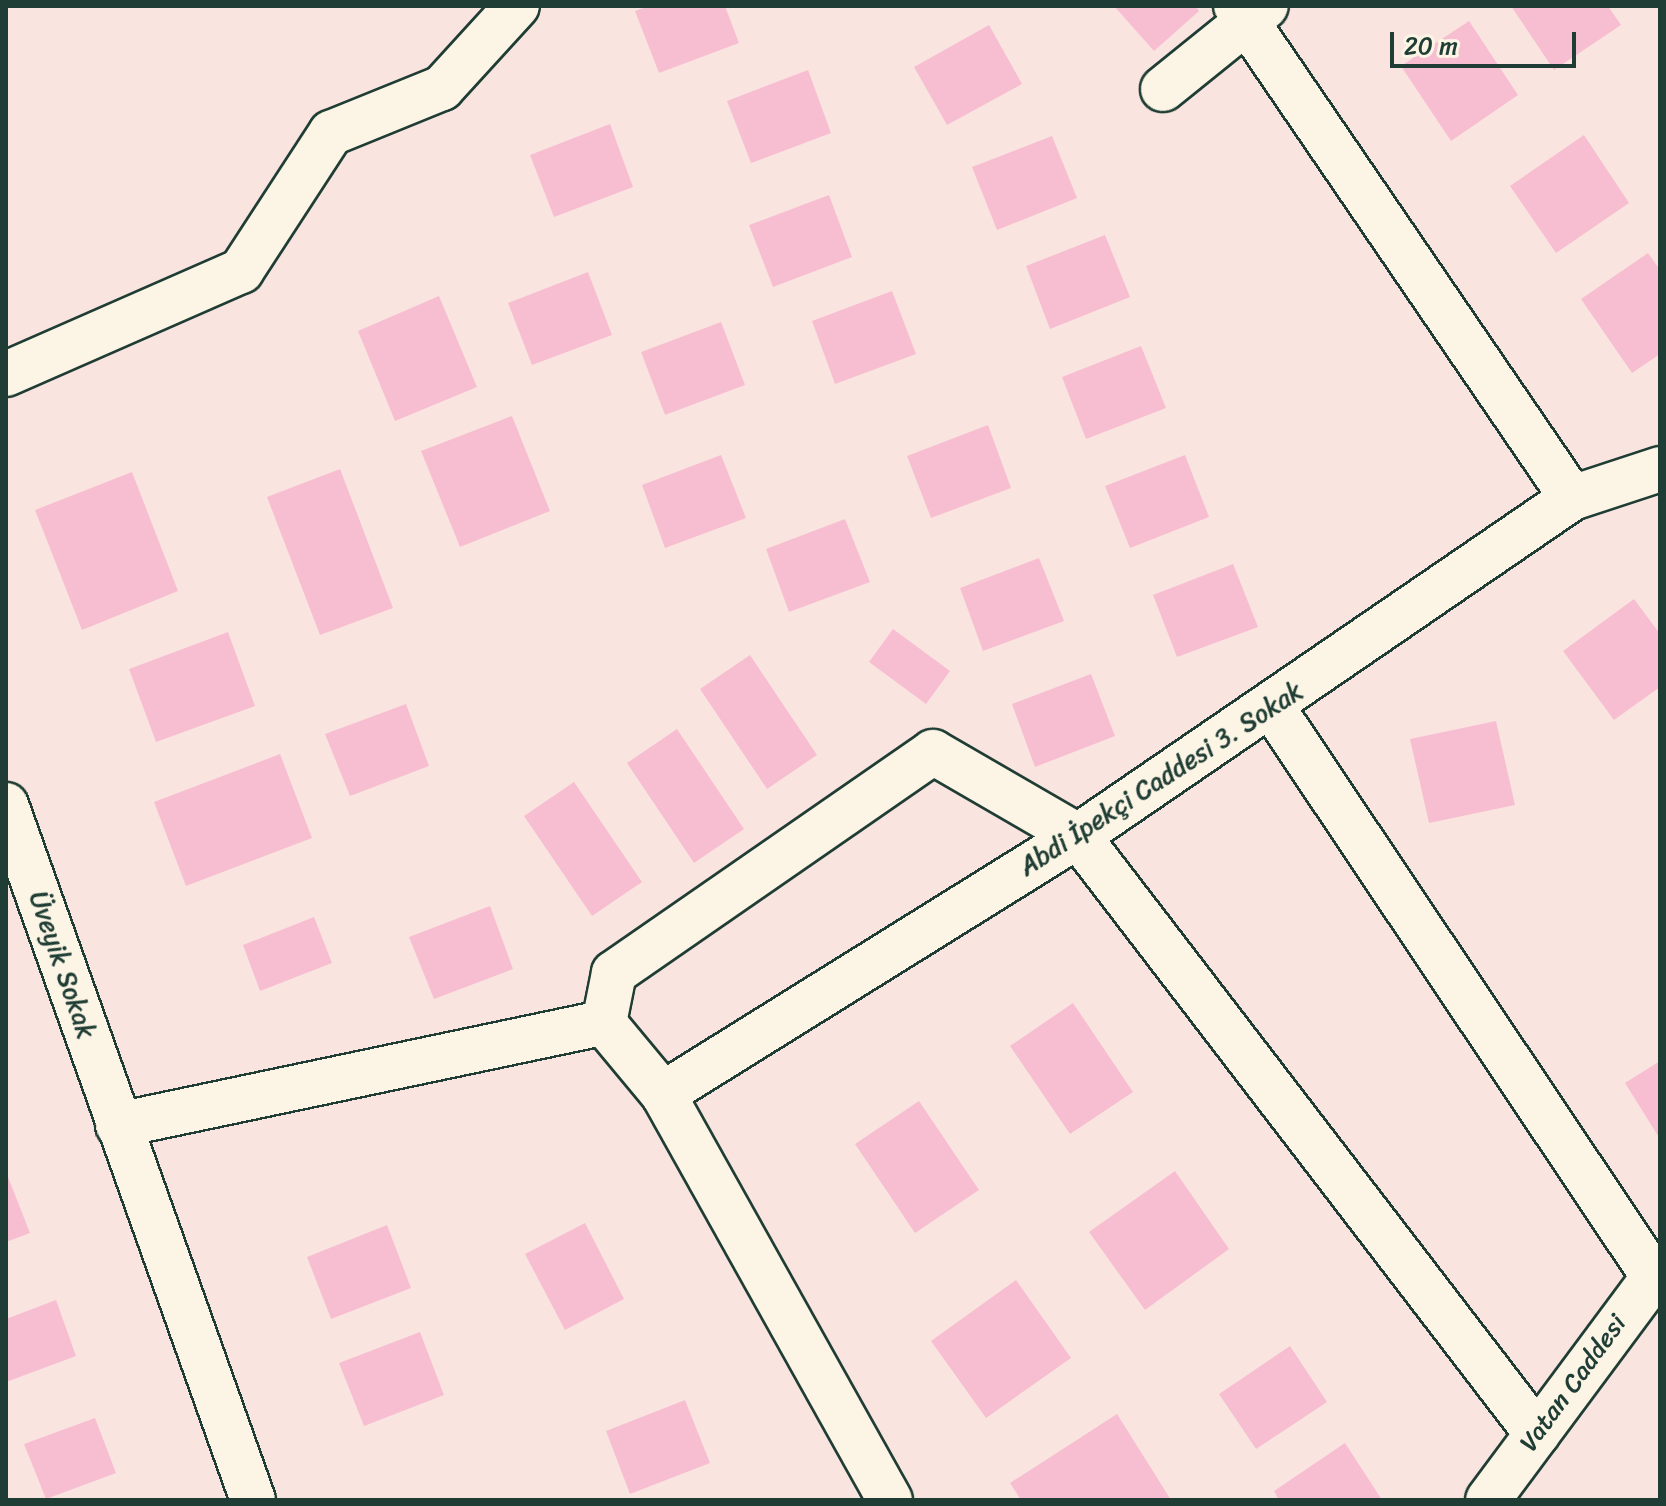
<!DOCTYPE html>
<html>
<head>
<meta charset="utf-8">
<style>
  body { margin:0 }
  #map { position:relative; width:1666px; height:1506px; overflow:hidden; background:#fae4df; font-family:Sriracha,sans-serif }
  div>[style] { position:absolute }
  [style*='--x'] { left:calc(var(--x)*1px); top:calc(var(--y)*1px); width:calc(var(--w)*1px); rotate:calc(var(--a)*1deg) }
  .building>* { inset:0; background:#f7bed2 }
  .roads { filter:drop-shadow(2px 0 #1f3d34) drop-shadow(-2px 0 #1f3d34) drop-shadow(0 2px #1f3d34) drop-shadow(0 -2px #1f3d34) }
  .street>* { height:44px; margin:-22px; padding:0 22px; transform-origin:22px; border-radius:22px; background:#fcf5e5 }
  span { translate:-50% -50%; white-space:nowrap; text-align:center; line-height:1.15; -webkit-text-stroke:6px #fcf5e5; paint-order:stroke }
  .street-label { font-size:26px; color:#1f3d34 }
  .frame { position:absolute; inset:0; border:8px solid #1f3d34; pointer-events:none }
  .scale { position:absolute; left:1390px; top:32px; width:186px; height:36px; box-sizing:border-box; border:4px solid #1f3d34; border-top:0; padding-left:10px; font-size:24px; line-height:28px; white-space:nowrap; color:#1f3d34; -webkit-text-stroke:6px #fcf5e5; paint-order:stroke }
</style>
</head>
<body>
<div id="map">
  <div class="building">
    <i style="clip-path:polygon(649px 6px,725px 6px,739px 43px,659px 73px,635px 11px)"></i>
    <i style="clip-path:polygon(1114px 6px,1195px 6px,1199px 11px,1154px 51px)"></i>
    <i style="clip-path:polygon(1511px 6px,1608px 6px,1621px 25px,1554px 70px)"></i>
    <i style="clip-path:polygon(1469px 21px,1518px 95px,1451px 141px,1401px 66px)"></i>
    <i style="clip-path:polygon(989px 25px,1022px 84px,947px 125px,914px 67px)"></i>
    <i style="clip-path:polygon(808px 70px,831px 133px,751px 163px,727px 101px)"></i>
    <i style="clip-path:polygon(610px 124px,633px 187px,554px 217px,530px 155px)"></i>
    <i style="clip-path:polygon(1584px 135px,1629px 203px,1556px 253px,1510px 186px)"></i>
    <i style="clip-path:polygon(1052px 136px,1077px 198px,997px 230px,972px 167px)"></i>
    <i style="clip-path:polygon(829px 195px,852px 257px,773px 287px,749px 225px)"></i>
    <i style="clip-path:polygon(1105px 235px,1130px 297px,1050px 329px,1026px 266px)"></i>
    <i style="clip-path:polygon(1648px 253px,1660px 270px,1660px 354px,1632px 373px,1581px 299px)"></i>
    <i style="clip-path:polygon(588px 272px,612px 335px,532px 365px,508px 303px)"></i>
    <i style="clip-path:polygon(892px 291px,916px 354px,835px 384px,812px 321px)"></i>
    <i style="clip-path:polygon(439px 296px,477px 387px,395px 421px,358px 331px)"></i>
    <i style="clip-path:polygon(721px 322px,745px 385px,665px 415px,641px 352px)"></i>
    <i style="clip-path:polygon(1141px 346px,1166px 408px,1086px 439px,1062px 377px)"></i>
    <i style="clip-path:polygon(512px 416px,550px 511px,460px 547px,421px 451px)"></i>
    <i style="clip-path:polygon(988px 425px,1011px 488px,931px 518px,907px 456px)"></i>
    <i style="clip-path:polygon(721px 455px,746px 518px,665px 548px,642px 485px)"></i>
    <i style="clip-path:polygon(1185px 455px,1209px 517px,1130px 548px,1105px 486px)"></i>
    <i style="clip-path:polygon(340px 469px,393px 608px,320px 635px,267px 497px)"></i>
    <i style="clip-path:polygon(132px 472px,178px 591px,82px 630px,35px 510px)"></i>
    <i style="clip-path:polygon(845px 519px,870px 582px,789px 612px,766px 549px)"></i>
    <i style="clip-path:polygon(1039px 558px,1064px 621px,983px 651px,960px 588px)"></i>
    <i style="clip-path:polygon(1233px 564px,1258px 627px,1177px 657px,1153px 595px)"></i>
    <i style="clip-path:polygon(1634px 599px,1660px 634px,1660px 687px,1614px 720px,1563px 651px)"></i>
    <i style="clip-path:polygon(893px 629px,950px 671px,926px 704px,869px 662px)"></i>
    <i style="clip-path:polygon(228px 632px,255px 706px,156px 742px,129px 669px)"></i>
    <i style="clip-path:polygon(750px 655px,817px 755px,767px 789px,700px 689px)"></i>
    <i style="clip-path:polygon(1091px 674px,1115px 736px,1035px 767px,1012px 704px)"></i>
    <i style="clip-path:polygon(406px 704px,429px 766px,350px 796px,325px 734px)"></i>
    <i style="clip-path:polygon(1496px 721px,1515px 805px,1429px 823px,1410px 739px)"></i>
    <i style="clip-path:polygon(677px 729px,744px 829px,694px 863px,627px 763px)"></i>
    <i style="clip-path:polygon(280px 754px,312px 838px,186px 886px,154px 802px)"></i>
    <i style="clip-path:polygon(574px 782px,642px 882px,592px 916px,524px 816px)"></i>
    <i style="clip-path:polygon(490px 906px,513px 969px,434px 999px,409px 937px)"></i>
    <i style="clip-path:polygon(314px 917px,332px 963px,260px 991px,243px 945px)"></i>
    <i style="clip-path:polygon(1073px 1003px,1133px 1092px,1070px 1134px,1010px 1046px)"></i>
    <i style="clip-path:polygon(1660px 1061px,1660px 1139px,1625px 1083px)"></i>
    <i style="clip-path:polygon(919px 1101px,979px 1190px,915px 1233px,855px 1144px)"></i>
    <i style="clip-path:polygon(1175px 1171px,1229px 1249px,1145px 1310px,1089px 1232px)"></i>
    <i style="clip-path:polygon(8px 1177px,30px 1233px,6px 1242px,6px 1178px)"></i>
    <i style="clip-path:polygon(585px 1223px,624px 1299px,565px 1330px,525px 1254px)"></i>
    <i style="clip-path:polygon(387px 1225px,411px 1288px,331px 1319px,307px 1257px)"></i>
    <i style="clip-path:polygon(1016px 1280px,1071px 1358px,986px 1418px,931px 1341px)"></i>
    <i style="clip-path:polygon(56px 1300px,76px 1356px,6px 1382px,6px 1319px)"></i>
    <i style="clip-path:polygon(420px 1332px,444px 1395px,364px 1426px,339px 1363px)"></i>
    <i style="clip-path:polygon(1290px 1346px,1327px 1402px,1256px 1449px,1219px 1394px)"></i>
    <i style="clip-path:polygon(685px 1400px,710px 1463px,630px 1494px,606px 1431px)"></i>
    <i style="clip-path:polygon(1117px 1414px,1171px 1500px,1021px 1500px,1010px 1483px)"></i>
    <i style="clip-path:polygon(95px 1418px,116px 1473px,46px 1499px,24px 1444px)"></i>
    <i style="clip-path:polygon(1345px 1443px,1382px 1500px,1279px 1500px,1274px 1491px)"></i>
  </div>
  <div class="roads">
    <div class="street">
      <i style="--x:1236;--y:6;--w:596;--a:55.67"></i>
      <i style="--x:1163;--y:89;--w:132;--a:-38.9"></i>
      <i style="--x:6;--y:374;--w:257;--a:-23.7"></i>
      <i style="--x:241;--y:271;--w:165;--a:-56.9"></i>
      <i style="--x:331;--y:133;--w:120;--a:-22.1"></i>
      <i style="--x:442;--y:88;--w:111;--a:-47.6"></i>
      <i style="--x:1272;--y:707;--w:681;--a:56.19"></i>
      <i style="--x:6;--y:805;--w:738;--a:70.44"></i>
      <i style="--x:663;--y:1094;--w:489;--a:-31.9"></i>
      <i style="--x:1078;--y:836;--w:599;--a:-34.38"></i>
      <i style="--x:1572;--y:498;--w:93;--a:-18.2"></i>
      <i style="--x:118;--y:1125;--w:497;--a:-11.9"></i>
      <i style="--x:890;--y:1500;--w:465;--a:-119.2"></i>
      <i style="--x:663;--y:1094;--w:92;--a:-129.7"></i>
      <i style="--x:604;--y:1023;--w:51;--a:-78.7"></i>
      <i style="--x:614;--y:973;--w:388;--a:-34.7"></i>
      <i style="--x:933;--y:752;--w:168;--a:30.1"></i>
      <i style="--x:1078;--y:836;--w:754;--a:52.49"></i>
      <i style="--x:1488;--y:1500;--w:289;--a:-53.4"></i>
    </div>
  </div>
  <div class="street-label">
    <span style="left:1161px;top:779px;rotate:-33deg">Abdi İpekçi Caddesi 3. Sokak</span>
    <span style="left:62px;top:965px;rotate:71deg">Üveyik Sokak</span>
    <span style="left:1573px;top:1383px;rotate:-54deg">Vatan Caddesi</span>
  </div>
  <div class="frame"></div>
  <div class="scale">20 m</div>
</div>
</body>
</html>
